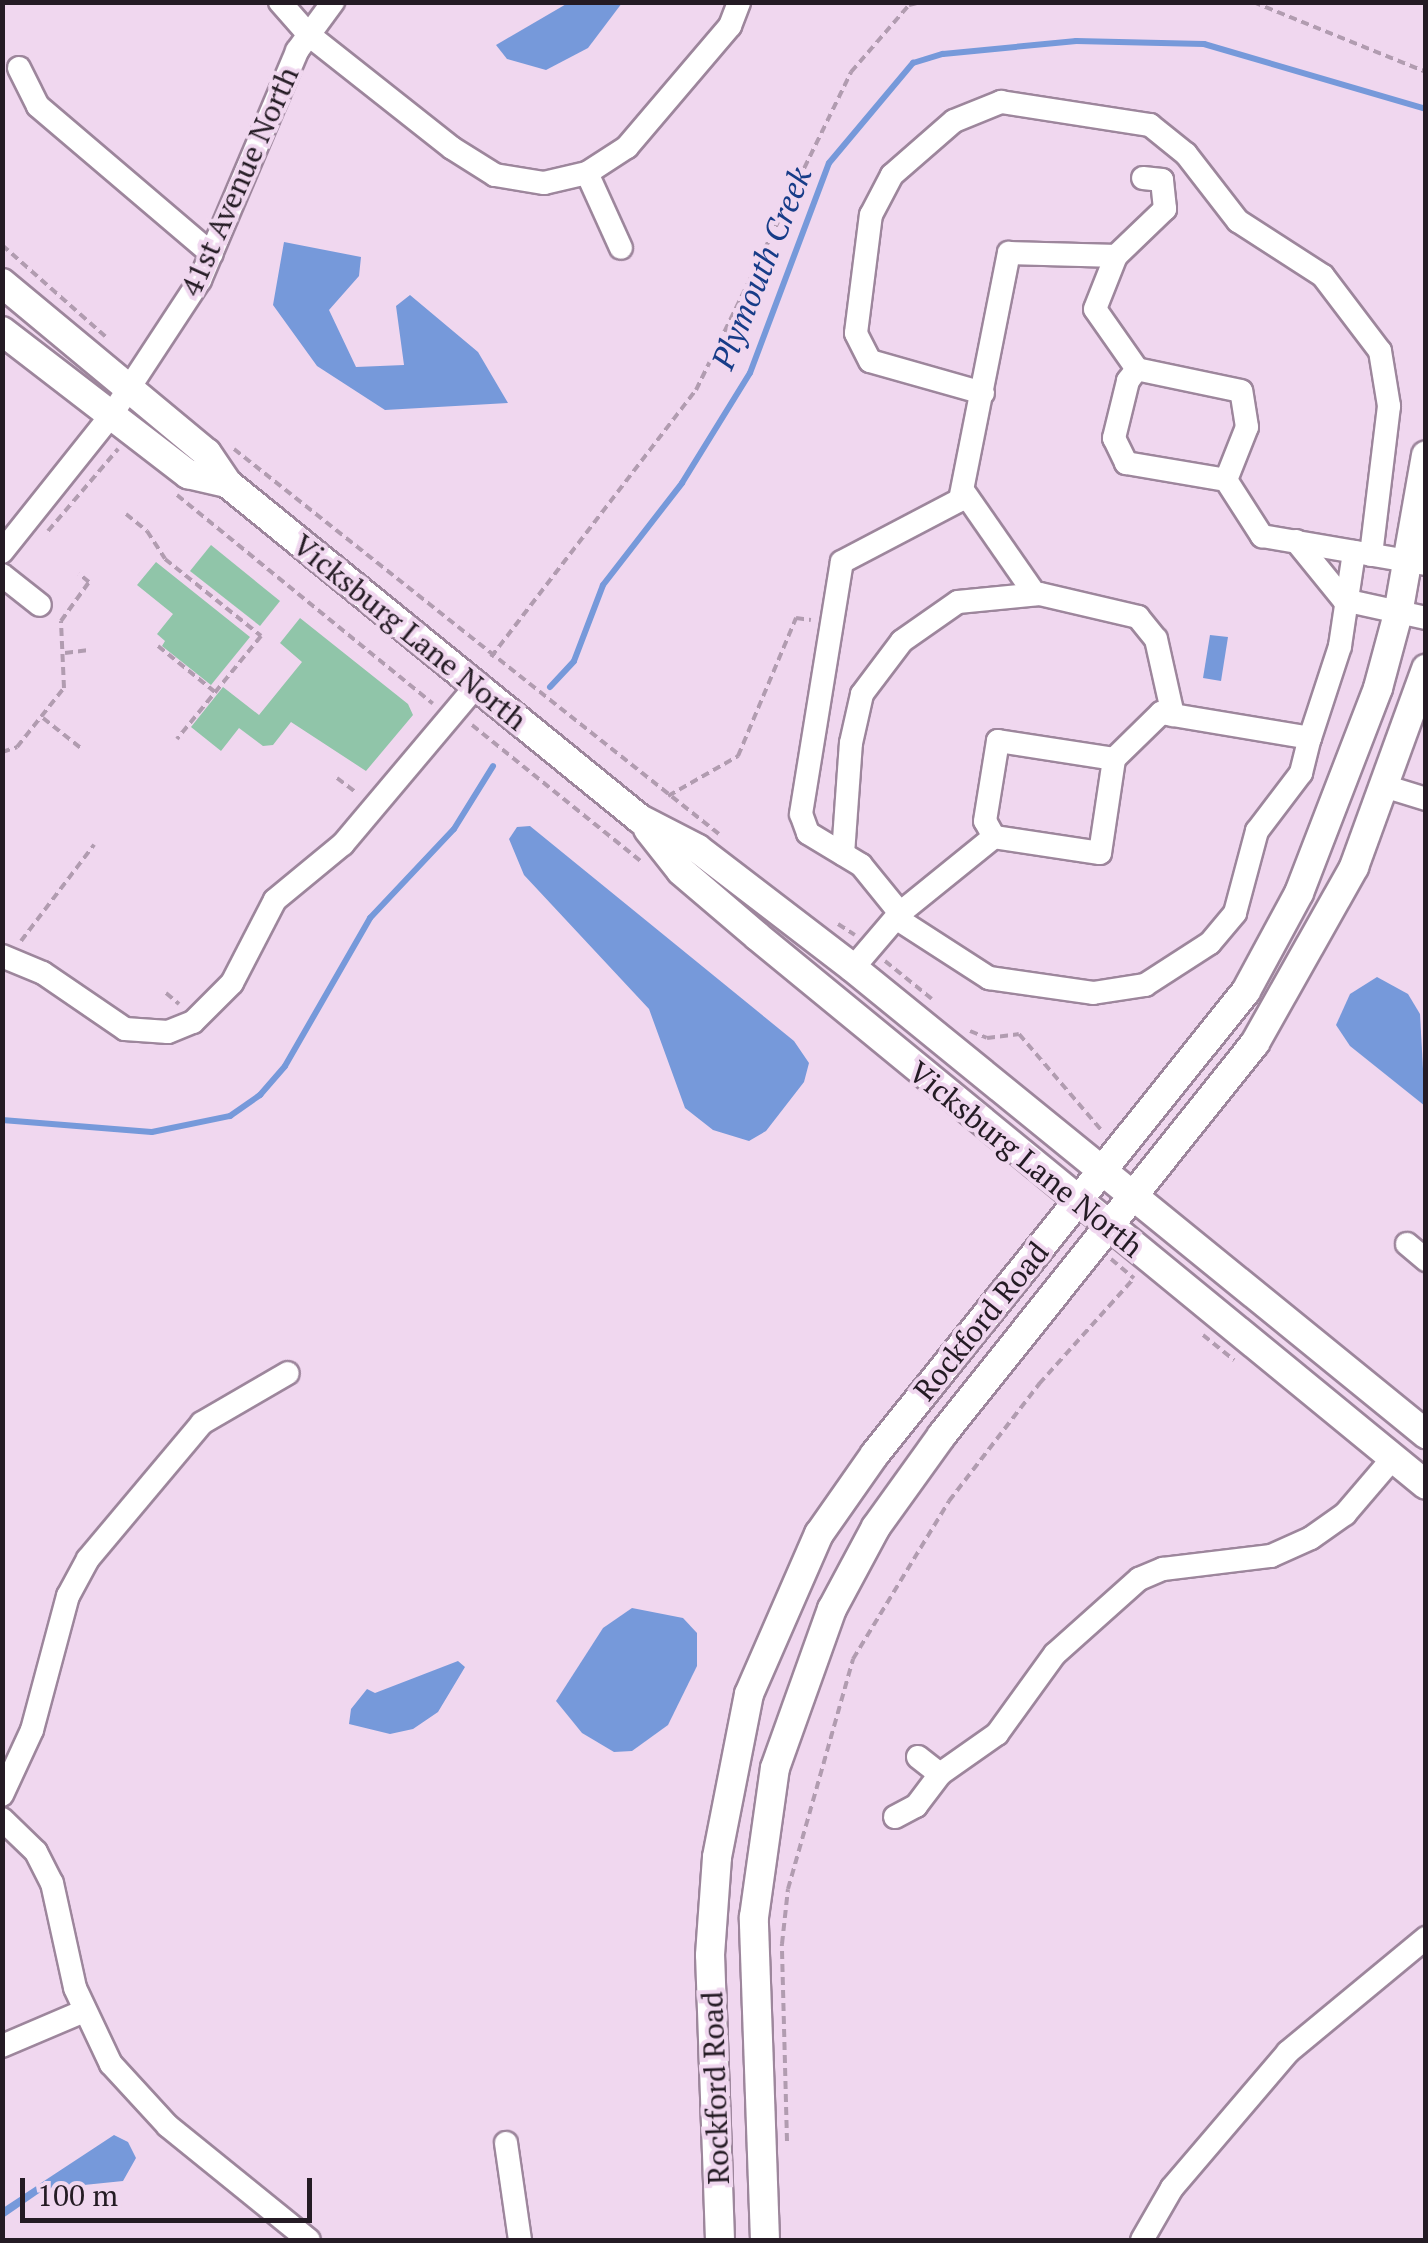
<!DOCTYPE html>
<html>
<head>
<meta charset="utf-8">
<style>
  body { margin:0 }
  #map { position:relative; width:1428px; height:2243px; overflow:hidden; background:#f0d7ef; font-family:"PT Serif",serif }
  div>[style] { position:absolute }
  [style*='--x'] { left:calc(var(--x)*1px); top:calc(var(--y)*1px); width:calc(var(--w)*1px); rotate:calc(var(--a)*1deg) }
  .green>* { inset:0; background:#90c5a9 }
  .water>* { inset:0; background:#7699da }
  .stream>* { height:6px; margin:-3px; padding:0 3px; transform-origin:3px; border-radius:3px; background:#7699da }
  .path>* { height:4px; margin-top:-2px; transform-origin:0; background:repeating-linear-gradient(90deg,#b19cb0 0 8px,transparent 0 13px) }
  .roads { filter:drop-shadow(2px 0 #9d869c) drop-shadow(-2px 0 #9d869c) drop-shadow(0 2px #9d869c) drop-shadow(0 -2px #9d869c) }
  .minor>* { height:22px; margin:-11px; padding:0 11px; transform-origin:11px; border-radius:11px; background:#fff }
  .major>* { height:28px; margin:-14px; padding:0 14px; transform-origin:14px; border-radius:14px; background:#fff }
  span { translate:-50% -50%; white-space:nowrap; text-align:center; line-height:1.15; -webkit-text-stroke:8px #f0d7ef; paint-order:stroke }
  .street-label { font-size:30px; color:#241b24 }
  .water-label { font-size:32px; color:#173c88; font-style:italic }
  .frame { position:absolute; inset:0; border:5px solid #241b24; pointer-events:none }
  .scale { position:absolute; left:20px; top:2178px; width:292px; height:45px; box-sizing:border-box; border:5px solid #241b24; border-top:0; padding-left:12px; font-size:30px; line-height:35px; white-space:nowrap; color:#241b24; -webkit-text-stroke:8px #f0d7ef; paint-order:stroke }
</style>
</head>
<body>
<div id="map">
  <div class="green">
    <i style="clip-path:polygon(211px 545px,280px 601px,260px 626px,190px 571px)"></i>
    <i style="clip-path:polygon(156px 562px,250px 637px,211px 685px,162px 646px,165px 641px,157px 634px,173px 614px,137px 585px)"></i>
    <i style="clip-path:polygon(300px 618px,408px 704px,413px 715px,366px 771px,291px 722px,273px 745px,263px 746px,239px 728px,221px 751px,191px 727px,223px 687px,259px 715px,302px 662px,280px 643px)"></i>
  </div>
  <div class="water">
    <i style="clip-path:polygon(568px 3px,622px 3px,588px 48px,546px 70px,507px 59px,496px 45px)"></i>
    <i style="clip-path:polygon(284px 242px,361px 257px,359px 276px,329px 310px,356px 367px,404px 365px,396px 306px,410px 295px,478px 352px,508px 403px,385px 410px,317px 366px,273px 305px)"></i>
    <i style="clip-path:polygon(1210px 635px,1228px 637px,1221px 681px,1203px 678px)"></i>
    <i style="clip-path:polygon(530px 826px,794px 1041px,809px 1063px,804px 1082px,766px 1131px,749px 1141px,713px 1130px,685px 1108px,649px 1009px,524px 875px,509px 839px,517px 827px)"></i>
    <i style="clip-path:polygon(1377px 977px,1408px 994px,1420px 1014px,1425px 1106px,1350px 1046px,1336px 1025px,1350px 994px)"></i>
    <i style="clip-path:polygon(632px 1608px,683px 1618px,697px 1633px,697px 1666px,668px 1725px,632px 1751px,614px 1752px,582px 1733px,556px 1701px,603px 1628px)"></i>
    <i style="clip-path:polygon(458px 1661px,465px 1667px,438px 1712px,413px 1729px,390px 1734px,349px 1724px,351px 1709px,367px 1689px,375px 1693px)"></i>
    <i style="clip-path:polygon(114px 2135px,128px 2142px,136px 2158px,123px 2181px,45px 2189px,3px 2218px,3px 2208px)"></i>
  </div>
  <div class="stream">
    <i style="--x:550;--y:687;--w:35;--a:-47"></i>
    <i style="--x:574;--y:661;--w:81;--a:-69.1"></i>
    <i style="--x:603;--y:585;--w:129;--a:-52.2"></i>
    <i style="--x:682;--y:483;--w:129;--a:-58.3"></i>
    <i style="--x:750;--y:373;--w:224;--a:-69.4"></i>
    <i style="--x:829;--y:163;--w:131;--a:-50"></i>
    <i style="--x:913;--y:63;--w:31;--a:-17"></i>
    <i style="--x:943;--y:54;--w:134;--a:-5.6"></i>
    <i style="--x:1076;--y:41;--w:128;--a:1.3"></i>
    <i style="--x:1204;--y:44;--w:231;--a:16.3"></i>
    <i style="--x:2;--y:1120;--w:150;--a:4.6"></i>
    <i style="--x:152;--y:1132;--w:80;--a:-11.6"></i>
    <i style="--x:230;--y:1116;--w:37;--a:-35"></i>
    <i style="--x:260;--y:1095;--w:38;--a:-49"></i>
    <i style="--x:285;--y:1066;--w:171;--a:-60.1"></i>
    <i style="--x:370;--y:918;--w:122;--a:-46.7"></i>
    <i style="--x:454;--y:829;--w:74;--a:-58.2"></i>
  </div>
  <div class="path">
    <i style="--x:1253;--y:2;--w:187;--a:22"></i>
    <i style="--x:2;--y:245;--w:140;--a:41.5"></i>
    <i style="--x:234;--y:449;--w:619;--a:38.44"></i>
    <i style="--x:177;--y:495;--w:330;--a:39.2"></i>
    <i style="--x:126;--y:514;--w:27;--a:39"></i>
    <i style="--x:147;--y:531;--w:33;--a:57"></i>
    <i style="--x:165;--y:559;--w:123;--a:38.7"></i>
    <i style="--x:261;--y:636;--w:133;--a:129.2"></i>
    <i style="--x:48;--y:531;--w:108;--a:-49.5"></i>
    <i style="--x:158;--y:646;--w:73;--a:38.9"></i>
    <i style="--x:65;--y:653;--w:24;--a:-7"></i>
    <i style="--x:491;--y:657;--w:337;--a:-52.5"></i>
    <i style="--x:696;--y:390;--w:354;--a:-64"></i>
    <i style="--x:851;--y:72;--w:89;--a:-49.1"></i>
    <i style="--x:909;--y:5;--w:12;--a:-14"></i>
    <i style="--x:43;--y:718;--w:50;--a:38.5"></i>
    <i style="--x:472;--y:725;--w:220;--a:38.9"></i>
    <i style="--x:2;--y:752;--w:16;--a:-18"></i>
    <i style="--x:17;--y:747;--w:75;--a:-51.5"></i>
    <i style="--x:64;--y:688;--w:67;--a:-92.6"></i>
    <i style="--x:61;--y:621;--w:48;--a:-54.3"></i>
    <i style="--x:89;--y:582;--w:13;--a:-141"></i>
    <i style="--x:337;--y:778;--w:25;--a:37"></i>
    <i style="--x:668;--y:796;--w:81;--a:-29.7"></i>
    <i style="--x:738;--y:756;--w:150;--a:-67.2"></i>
    <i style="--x:796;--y:618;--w:15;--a:8"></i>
    <i style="--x:838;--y:924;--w:20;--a:33"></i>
    <i style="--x:21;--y:941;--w:121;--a:-52.8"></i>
    <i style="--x:885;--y:961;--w:60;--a:39"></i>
    <i style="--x:166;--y:993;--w:17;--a:40"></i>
    <i style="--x:970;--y:1031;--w:18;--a:22"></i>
    <i style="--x:987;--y:1038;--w:32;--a:-7"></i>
    <i style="--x:1019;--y:1034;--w:128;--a:49.4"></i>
    <i style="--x:1111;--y:1259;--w:30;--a:40"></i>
    <i style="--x:1203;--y:1335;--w:40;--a:39"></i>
    <i style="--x:787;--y:2141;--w:197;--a:-91.5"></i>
    <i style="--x:782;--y:1944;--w:55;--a:-83.8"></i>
    <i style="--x:788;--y:1889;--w:239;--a:-74.2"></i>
    <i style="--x:853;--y:1659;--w:185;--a:-58.7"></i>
    <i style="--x:949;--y:1501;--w:148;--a:-52.4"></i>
    <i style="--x:1039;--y:1384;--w:142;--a:-48.1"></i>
  </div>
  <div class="roads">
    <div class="minor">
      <i style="--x:280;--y:2;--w:44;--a:48.7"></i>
      <i style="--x:309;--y:35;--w:182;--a:38.3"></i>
      <i style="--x:452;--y:148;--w:51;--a:32.1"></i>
      <i style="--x:495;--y:175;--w:50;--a:9.3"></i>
      <i style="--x:544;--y:183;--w:44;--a:-13.1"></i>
      <i style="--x:587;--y:173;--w:48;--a:-33"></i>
      <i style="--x:627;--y:147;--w:159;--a:-49.6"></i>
      <i style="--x:730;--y:26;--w:26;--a:-69"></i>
      <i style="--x:19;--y:68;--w:42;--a:63.4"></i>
      <i style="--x:38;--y:106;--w:228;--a:40.4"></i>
      <i style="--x:587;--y:173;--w:82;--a:65.6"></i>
      <i style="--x:1137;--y:369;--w:73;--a:-125"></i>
      <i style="--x:1095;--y:309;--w:57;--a:-68.4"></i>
      <i style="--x:1116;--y:256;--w:68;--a:-43.8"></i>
      <i style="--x:1165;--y:209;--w:29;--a:-96"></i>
      <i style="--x:1162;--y:180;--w:19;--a:-174"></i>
      <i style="--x:983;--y:393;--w:117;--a:-164.2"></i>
      <i style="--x:870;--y:361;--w:31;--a:-117"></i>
      <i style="--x:856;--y:333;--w:119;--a:-82.8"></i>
      <i style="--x:871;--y:215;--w:45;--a:-62.3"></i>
      <i style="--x:892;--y:175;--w:82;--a:-41.1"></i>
      <i style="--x:954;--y:121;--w:51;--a:-22"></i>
      <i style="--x:1001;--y:102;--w:151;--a:8.8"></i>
      <i style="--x:1150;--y:125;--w:46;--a:38.9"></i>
      <i style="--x:1186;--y:154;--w:85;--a:52.2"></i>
      <i style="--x:1238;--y:221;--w:101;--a:32.9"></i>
      <i style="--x:1323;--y:276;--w:94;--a:52.8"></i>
      <i style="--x:1380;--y:351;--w:56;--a:80.7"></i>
      <i style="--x:1389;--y:406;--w:150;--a:96.9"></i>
      <i style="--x:1226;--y:480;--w:57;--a:-68.4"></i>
      <i style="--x:1247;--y:427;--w:36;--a:-99"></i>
      <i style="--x:1241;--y:391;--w:106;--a:-168.1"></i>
      <i style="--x:1137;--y:369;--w:15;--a:127"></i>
      <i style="--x:1128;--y:381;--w:59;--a:103.8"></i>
      <i style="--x:1114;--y:438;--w:28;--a:64"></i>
      <i style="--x:1126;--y:463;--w:101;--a:9.6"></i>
      <i style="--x:1226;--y:480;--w:67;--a:57.3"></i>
      <i style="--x:1262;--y:536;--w:166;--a:9.7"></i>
      <i style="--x:964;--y:492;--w:124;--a:55.2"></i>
      <i style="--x:1296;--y:541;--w:76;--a:50.9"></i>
      <i style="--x:1344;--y:600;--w:84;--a:12.4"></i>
      <i style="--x:2;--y:552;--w:176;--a:-51.4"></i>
      <i style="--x:112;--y:414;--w:160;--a:-56.7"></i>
      <i style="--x:200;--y:280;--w:249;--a:-67"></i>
      <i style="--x:297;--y:51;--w:61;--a:-53.7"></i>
      <i style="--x:2;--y:575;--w:48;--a:38.3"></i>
      <i style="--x:1387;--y:787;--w:41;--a:17.1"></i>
      <i style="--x:994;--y:837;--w:18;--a:-119"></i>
      <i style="--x:985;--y:821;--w:81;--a:-80.8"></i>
      <i style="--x:998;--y:741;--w:117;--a:8.8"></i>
      <i style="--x:843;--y:854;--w:111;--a:-85.9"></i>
      <i style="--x:851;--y:743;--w:50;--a:-77.3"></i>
      <i style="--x:862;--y:694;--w:66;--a:-53"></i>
      <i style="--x:902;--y:641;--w:68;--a:-34.9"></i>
      <i style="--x:958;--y:602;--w:82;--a:-5.6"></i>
      <i style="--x:1040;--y:594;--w:101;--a:13.2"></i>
      <i style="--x:1138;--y:617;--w:28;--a:51"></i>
      <i style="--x:1156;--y:639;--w:78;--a:77.4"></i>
      <i style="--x:900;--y:913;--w:121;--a:-39"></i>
      <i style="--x:994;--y:837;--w:107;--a:8.6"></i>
      <i style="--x:1100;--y:853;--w:95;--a:-81.5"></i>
      <i style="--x:1114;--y:759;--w:66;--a:-44.4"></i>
      <i style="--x:1161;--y:713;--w:151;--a:9.5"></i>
      <i style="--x:1310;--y:738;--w:97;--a:-71.9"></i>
      <i style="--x:1340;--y:646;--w:95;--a:-81.5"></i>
      <i style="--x:896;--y:918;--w:111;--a:32.8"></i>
      <i style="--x:989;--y:978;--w:105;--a:8.2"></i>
      <i style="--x:1093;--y:993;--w:53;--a:-8.7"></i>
      <i style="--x:1145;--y:985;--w:77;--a:-32.9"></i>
      <i style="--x:1210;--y:943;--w:39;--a:-50"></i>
      <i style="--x:1235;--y:913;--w:85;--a:-75"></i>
      <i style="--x:1257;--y:831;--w:73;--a:-52.8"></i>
      <i style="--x:1301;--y:773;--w:36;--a:-76"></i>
      <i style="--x:2;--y:956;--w:44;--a:22.5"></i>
      <i style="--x:43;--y:973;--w:99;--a:34.3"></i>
      <i style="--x:125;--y:1029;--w:43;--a:4"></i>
      <i style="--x:168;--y:1032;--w:27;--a:-22"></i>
      <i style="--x:193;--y:1022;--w:55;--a:-45"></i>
      <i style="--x:232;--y:983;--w:93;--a:-62.6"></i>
      <i style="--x:275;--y:900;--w:88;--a:-39.5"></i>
      <i style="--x:343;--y:844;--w:208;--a:-49.9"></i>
      <i style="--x:853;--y:968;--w:72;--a:-49.5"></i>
      <i style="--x:900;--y:913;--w:62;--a:-129.1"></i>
      <i style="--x:861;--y:865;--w:62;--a:-148.9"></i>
      <i style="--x:808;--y:833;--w:20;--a:-110"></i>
      <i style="--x:801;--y:814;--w:255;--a:-80.8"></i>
      <i style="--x:842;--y:562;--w:133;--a:-27.7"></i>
      <i style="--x:960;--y:500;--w:252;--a:-78.8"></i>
      <i style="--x:1009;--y:253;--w:107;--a:1.6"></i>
      <i style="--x:1407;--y:1244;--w:25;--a:40"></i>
      <i style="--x:918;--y:1757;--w:28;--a:38"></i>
      <i style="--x:940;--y:1774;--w:70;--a:-35.1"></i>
      <i style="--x:997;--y:1734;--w:99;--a:-54.1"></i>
      <i style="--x:1055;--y:1654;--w:113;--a:-41.8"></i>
      <i style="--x:1139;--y:1579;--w:26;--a:-23"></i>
      <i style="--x:1163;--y:1569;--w:109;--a:-6.9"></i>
      <i style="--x:1271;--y:1556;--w:44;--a:-24.2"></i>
      <i style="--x:1311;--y:1538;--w:42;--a:-35.2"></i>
      <i style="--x:1345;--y:1514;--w:74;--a:-49.4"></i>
      <i style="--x:2;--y:1795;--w:72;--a:-65.2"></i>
      <i style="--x:32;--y:1730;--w:139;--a:-75"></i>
      <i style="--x:68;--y:1596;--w:42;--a:-61.6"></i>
      <i style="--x:88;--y:1559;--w:177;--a:-50"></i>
      <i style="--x:202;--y:1423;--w:99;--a:-30.2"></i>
      <i style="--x:895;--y:1817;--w:24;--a:-28"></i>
      <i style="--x:916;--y:1806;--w:40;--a:-53"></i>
      <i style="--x:2;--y:1819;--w:47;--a:44.1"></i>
      <i style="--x:36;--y:1852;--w:35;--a:63"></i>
      <i style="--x:52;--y:1883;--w:107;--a:77.6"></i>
      <i style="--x:75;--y:1988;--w:84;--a:64.7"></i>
      <i style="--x:111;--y:2064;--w:84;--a:47.4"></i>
      <i style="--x:168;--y:2126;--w:181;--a:39"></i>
      <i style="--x:2;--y:2046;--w:89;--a:-23.1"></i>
      <i style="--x:506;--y:2143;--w:98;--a:81.8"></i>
      <i style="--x:1142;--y:2240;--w:60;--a:-60"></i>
      <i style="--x:1172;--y:2188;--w:179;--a:-49.5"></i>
      <i style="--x:1288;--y:2052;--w:179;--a:-39.6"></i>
    </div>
    <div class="major">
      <i style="--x:2;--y:283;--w:266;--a:39.7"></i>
      <i style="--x:207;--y:453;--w:36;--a:56"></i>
      <i style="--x:227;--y:483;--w:532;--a:39.13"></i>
      <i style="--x:640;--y:819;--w:65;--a:27.3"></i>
      <i style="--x:698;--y:849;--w:195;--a:37.5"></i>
      <i style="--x:853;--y:968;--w:739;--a:39.12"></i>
      <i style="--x:2;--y:331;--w:235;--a:37.6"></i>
      <i style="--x:188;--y:474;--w:40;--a:13"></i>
      <i style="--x:648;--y:829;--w:53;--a:51.8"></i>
      <i style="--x:681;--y:871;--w:100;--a:40.5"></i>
      <i style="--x:757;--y:936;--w:865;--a:39.37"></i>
      <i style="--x:720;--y:2240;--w:285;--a:-92"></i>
      <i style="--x:710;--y:1955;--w:98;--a:-85.9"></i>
      <i style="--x:717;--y:1857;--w:166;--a:-78.9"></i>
      <i style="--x:749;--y:1694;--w:175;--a:-66.4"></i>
      <i style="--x:819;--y:1534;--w:98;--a:-55"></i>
      <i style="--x:875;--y:1454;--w:593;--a:-51.29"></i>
      <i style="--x:1246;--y:991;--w:111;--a:-61.6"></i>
      <i style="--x:1299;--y:893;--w:220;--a:-68.9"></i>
      <i style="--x:1378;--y:688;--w:77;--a:-74.9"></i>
      <i style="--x:1398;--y:614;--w:161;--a:-80"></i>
      <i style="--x:765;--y:2240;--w:323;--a:-92"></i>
      <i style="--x:754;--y:1917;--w:150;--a:-82"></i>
      <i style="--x:775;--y:1768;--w:169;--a:-70.3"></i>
      <i style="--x:832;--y:1609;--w:93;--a:-61.8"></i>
      <i style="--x:876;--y:1527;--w:113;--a:-54.3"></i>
      <i style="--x:942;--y:1435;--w:502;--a:-51.39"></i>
      <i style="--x:1255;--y:1043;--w:202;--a:-60.6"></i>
      <i style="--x:1354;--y:867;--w:211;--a:-70"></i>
    </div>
  </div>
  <div class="street-label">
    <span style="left:239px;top:181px;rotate:-66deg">41st Avenue North</span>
    <span style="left:410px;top:632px;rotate:39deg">Vicksburg Lane North</span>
    <span style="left:1026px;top:1159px;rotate:39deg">Vicksburg Lane North</span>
    <span style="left:981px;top:1321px;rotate:-51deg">Rockford Road</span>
    <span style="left:715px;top:2088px;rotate:-92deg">Rockford Road</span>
  </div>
  <div class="water-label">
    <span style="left:761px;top:268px;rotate:-68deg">Plymouth Creek</span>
  </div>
  <div class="frame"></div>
  <div class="scale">100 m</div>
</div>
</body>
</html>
